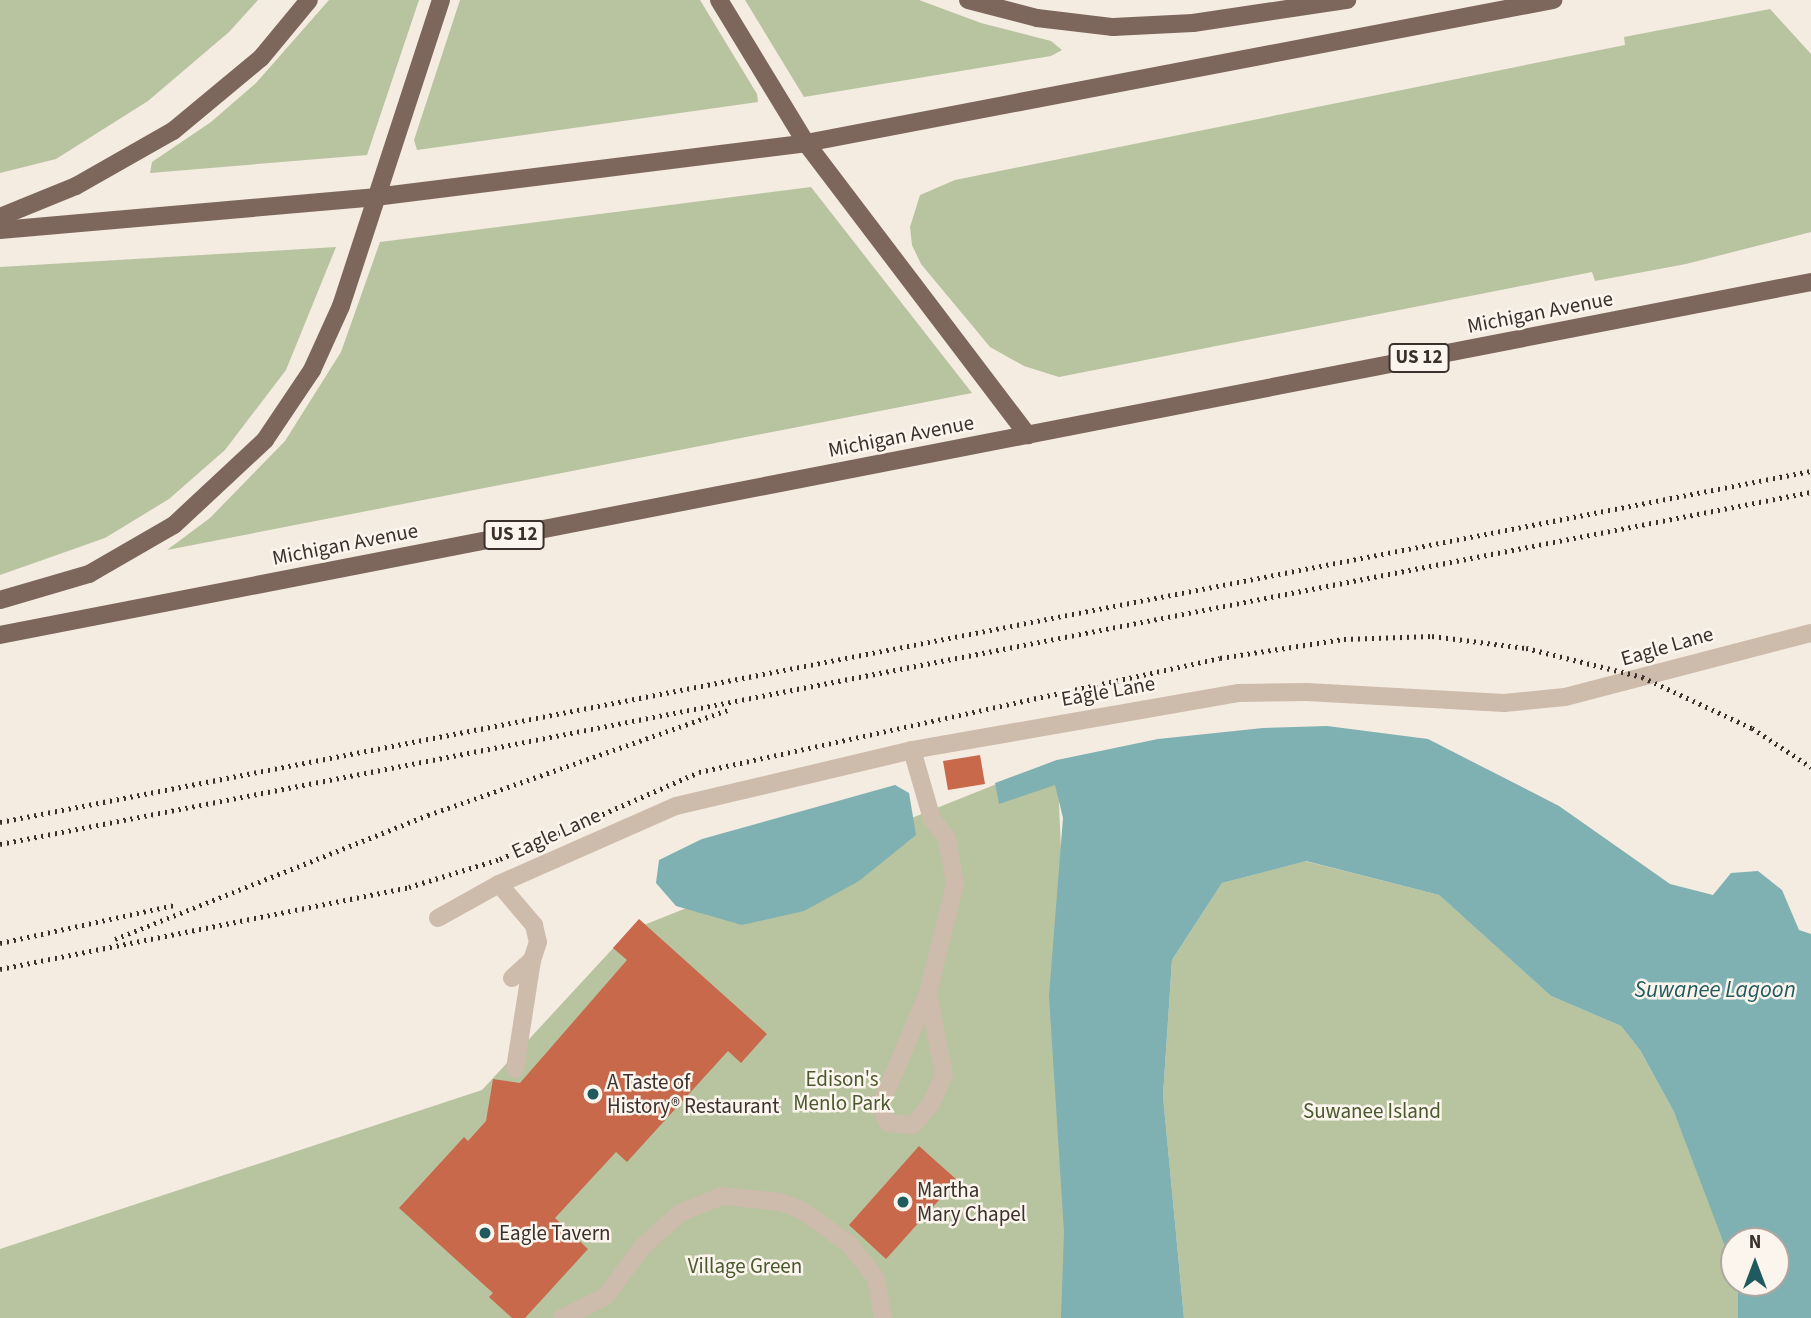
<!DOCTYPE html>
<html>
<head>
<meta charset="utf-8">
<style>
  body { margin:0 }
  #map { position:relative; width:1811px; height:1318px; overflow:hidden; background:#f4ebe1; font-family:"Source Sans 3",sans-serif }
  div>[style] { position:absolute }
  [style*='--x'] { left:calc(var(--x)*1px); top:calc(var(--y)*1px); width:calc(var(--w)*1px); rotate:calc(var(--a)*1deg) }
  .green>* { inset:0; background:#b8c4a0 }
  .water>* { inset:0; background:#7fb0b2 }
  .building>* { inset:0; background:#c8694b }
  .minor>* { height:18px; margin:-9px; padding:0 9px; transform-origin:9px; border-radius:9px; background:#cdbbac }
  .major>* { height:18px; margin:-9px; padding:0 9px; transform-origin:9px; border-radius:9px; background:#7d675c }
  .rail>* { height:5px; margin-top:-2.5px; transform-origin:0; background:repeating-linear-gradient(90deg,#3b302b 0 2px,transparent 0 7px) }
  .dots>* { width:19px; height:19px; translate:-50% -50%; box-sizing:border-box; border:4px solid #fbf5ee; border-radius:50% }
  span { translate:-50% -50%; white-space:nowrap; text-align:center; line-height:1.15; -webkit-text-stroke:5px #fbf5ee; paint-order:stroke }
  .shield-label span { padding:2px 5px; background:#fbf5ee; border:2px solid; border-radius:5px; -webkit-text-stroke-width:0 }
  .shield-label { font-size:19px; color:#3b302b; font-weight:700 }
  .street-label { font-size:21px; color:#3b302b }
  .park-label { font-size:21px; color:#4a5a2e }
  .poi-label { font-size:21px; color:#3b302b }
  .left { translate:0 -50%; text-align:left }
  .water-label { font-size:23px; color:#1f5a5e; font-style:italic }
  .north { position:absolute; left:1720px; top:1227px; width:70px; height:70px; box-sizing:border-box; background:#fbf5ee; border:2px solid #aea6a0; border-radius:50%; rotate:0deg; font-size:19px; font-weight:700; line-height:28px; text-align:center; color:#3b302b }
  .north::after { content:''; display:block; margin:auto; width:24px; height:32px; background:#1f5a5e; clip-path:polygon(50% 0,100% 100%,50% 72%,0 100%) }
</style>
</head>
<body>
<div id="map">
  <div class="green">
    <i style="clip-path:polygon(0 0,258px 0,229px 32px,148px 101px,56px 159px,0 173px)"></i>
    <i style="clip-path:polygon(329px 0,419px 0,367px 155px,150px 173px,152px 162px,211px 122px,256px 83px)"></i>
    <i style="clip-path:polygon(460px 0,700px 0,757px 94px,758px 102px,417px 150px,414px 140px)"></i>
    <i style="clip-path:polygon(745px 0,919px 0,981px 23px,1051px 41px,1062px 50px,1051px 56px,804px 97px)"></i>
    <i style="clip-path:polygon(1770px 9px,1811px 54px,1811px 232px,1686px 264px,1595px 281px,1592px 272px,1059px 377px,1024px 366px,990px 347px,921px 264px,912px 245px,910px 227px,920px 195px,955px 180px,1625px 45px,1624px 37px)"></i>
    <i style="clip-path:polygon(811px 187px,972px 393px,167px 550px,210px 518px,285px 441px,341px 352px,380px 242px)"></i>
    <i style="clip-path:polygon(336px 247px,286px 370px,225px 450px,169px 499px,105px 538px,0 575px,0 267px)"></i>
    <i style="clip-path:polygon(1057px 760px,1082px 1318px,0 1318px,0 1249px,482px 1090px,629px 931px)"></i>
    <i style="clip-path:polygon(1305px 861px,1439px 895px,1551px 996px,1621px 1026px,1640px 1050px,1674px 1112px,1721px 1225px,1734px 1283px,1741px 1295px,1738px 1318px,1184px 1318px,1163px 1096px,1172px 960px,1222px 883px)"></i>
  </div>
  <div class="water">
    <i style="clip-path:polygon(1327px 726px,1428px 739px,1559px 806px,1670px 884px,1713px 895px,1731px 873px,1758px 871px,1782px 890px,1799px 930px,1811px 934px,1811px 1318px,1738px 1318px,1738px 1283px,1776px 1283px,1776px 1241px,1734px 1241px,1734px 1270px,1674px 1112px,1640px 1050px,1621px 1026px,1551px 996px,1439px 895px,1306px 861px,1222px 883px,1172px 960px,1163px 1096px,1184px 1318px,1061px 1318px,1064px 1232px,1049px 996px,1063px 818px,1055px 785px,999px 804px,995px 783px,1057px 760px,1158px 739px,1263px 728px)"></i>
    <i style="clip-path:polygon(895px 785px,909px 793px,916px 835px,859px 881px,804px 911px,742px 925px,676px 906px,656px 883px,659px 860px,702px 839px)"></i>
  </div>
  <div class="building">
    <i style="clip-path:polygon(980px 755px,985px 784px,948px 790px,943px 761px)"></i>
    <i style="clip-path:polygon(639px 919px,767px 1034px,741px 1063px,728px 1051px,627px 1162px,616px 1152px,555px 1218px,588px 1249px,525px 1318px,512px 1318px,489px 1297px,493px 1293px,399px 1208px,464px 1137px,468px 1141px,486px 1121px,493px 1079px,520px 1083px,627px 960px,613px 948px)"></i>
    <i style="clip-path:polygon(919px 1146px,957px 1180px,886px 1259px,849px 1225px)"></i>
  </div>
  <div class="minor">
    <i style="--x:912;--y:750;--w:72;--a:73.8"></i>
    <i style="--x:932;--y:819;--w:24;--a:52"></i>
    <i style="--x:947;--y:838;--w:47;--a:80.1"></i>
    <i style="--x:955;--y:884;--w:112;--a:103.9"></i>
    <i style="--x:928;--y:993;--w:123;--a:113"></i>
    <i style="--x:880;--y:1106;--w:19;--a:65"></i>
    <i style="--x:888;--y:1123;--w:25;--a:5"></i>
    <i style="--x:913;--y:1125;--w:28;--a:-49"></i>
    <i style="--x:931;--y:1104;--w:32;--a:-66"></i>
    <i style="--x:944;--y:1075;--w:84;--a:-101"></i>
    <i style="--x:499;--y:884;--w:54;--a:49.5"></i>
    <i style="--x:534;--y:925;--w:17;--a:77"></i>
    <i style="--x:538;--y:942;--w:19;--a:108"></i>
    <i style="--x:532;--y:960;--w:27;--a:138"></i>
    <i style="--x:438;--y:918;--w:70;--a:-29.1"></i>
    <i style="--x:499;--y:884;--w:193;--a:-23.8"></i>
    <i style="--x:676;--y:806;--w:243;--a:-13.3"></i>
    <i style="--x:912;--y:750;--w:332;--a:-9.9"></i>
    <i style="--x:1239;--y:693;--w:68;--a:-0.8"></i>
    <i style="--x:1307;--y:692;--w:197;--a:3.2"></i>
    <i style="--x:1504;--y:703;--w:61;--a:-5.6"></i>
    <i style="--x:1565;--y:697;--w:254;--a:-14.6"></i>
    <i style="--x:515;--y:1069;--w:110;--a:-81.1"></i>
    <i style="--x:562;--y:1318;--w:49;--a:-26.6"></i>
    <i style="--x:606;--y:1296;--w:62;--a:-53.5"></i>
    <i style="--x:643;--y:1246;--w:50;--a:-41.7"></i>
    <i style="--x:680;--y:1213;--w:45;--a:-22"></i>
    <i style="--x:722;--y:1196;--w:59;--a:5.8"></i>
    <i style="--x:781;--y:1202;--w:22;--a:22"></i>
    <i style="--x:801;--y:1210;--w:59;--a:35.3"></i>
    <i style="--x:849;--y:1244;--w:43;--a:51.5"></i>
    <i style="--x:876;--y:1278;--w:41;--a:80.1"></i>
  </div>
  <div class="major">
    <i style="--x:719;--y:0;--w:167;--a:58.7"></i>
    <i style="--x:806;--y:143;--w:367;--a:52.8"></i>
    <i style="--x:968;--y:0;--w:71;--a:14.6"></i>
    <i style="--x:1037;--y:18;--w:77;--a:6.8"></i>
    <i style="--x:1113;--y:27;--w:80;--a:-2.9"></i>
    <i style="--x:1193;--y:23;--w:156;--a:-8.5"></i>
    <i style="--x:0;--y:217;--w:82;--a:-22.2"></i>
    <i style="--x:76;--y:186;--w:112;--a:-29.6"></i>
    <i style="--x:173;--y:131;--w:114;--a:-39.7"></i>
    <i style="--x:261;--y:58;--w:75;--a:-50.4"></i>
    <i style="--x:0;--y:230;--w:376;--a:-5"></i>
    <i style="--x:375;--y:197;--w:434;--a:-7.1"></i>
    <i style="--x:806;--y:143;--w:761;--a:-10.84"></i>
    <i style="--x:0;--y:600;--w:93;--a:-16.3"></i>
    <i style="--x:89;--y:574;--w:98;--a:-30"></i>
    <i style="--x:174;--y:525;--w:125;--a:-43"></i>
    <i style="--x:265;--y:440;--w:84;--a:-56.1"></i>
    <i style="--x:312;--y:370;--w:70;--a:-65.6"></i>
    <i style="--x:341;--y:306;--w:322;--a:-71.9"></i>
    <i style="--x:0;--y:635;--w:1845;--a:-11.03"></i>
  </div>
  <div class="rail">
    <i style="--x:0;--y:822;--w:1845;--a:-10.97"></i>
    <i style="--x:0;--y:844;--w:1845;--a:-11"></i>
    <i style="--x:115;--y:939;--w:337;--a:-21.6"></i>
    <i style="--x:428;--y:815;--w:321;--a:-19.3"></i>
    <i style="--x:0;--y:943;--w:179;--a:-12.3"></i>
    <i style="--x:0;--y:969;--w:417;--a:-11.3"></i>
    <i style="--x:409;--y:887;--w:95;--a:-17.1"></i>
    <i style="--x:500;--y:859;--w:217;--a:-23.6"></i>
    <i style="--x:699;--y:772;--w:533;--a:-12.34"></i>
    <i style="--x:1220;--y:658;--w:125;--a:-8.7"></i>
    <i style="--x:1344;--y:639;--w:88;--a:-2"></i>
    <i style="--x:1432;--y:636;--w:95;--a:7.3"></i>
    <i style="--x:1526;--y:648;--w:120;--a:14"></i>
    <i style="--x:1642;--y:677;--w:121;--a:24.9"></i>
    <i style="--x:1752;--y:728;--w:71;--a:33.5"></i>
  </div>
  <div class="dots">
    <i style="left:593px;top:1094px;background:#1f5a5e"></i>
    <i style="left:903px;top:1202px;background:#1f5a5e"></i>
    <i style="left:485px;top:1233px;background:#1f5a5e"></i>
  </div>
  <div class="shield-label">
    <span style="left:1419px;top:358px">US 12</span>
    <span style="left:514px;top:535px">US 12</span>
  </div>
  <div class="street-label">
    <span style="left:1540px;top:312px;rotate:-11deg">Michigan Avenue</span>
    <span style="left:901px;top:436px;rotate:-11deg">Michigan Avenue</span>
    <span style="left:345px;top:544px;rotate:-11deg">Michigan Avenue</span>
    <span style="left:1667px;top:646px;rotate:-16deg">Eagle Lane</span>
    <span style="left:1108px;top:691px;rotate:-10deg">Eagle Lane</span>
    <span style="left:556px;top:833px;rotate:-24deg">Eagle Lane</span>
  </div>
  <div class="park-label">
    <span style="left:842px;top:1091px">Edison's<br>Menlo Park</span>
    <span style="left:1372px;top:1111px">Suwanee Island</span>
    <span style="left:745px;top:1266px">Village Green</span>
  </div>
  <div class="poi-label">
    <span class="left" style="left:607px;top:1094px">A Taste of<br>History® Restaurant</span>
    <span class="left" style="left:917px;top:1202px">Martha<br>Mary Chapel</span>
    <span class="left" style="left:499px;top:1233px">Eagle Tavern</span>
  </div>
  <div class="water-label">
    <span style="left:1715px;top:990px">Suwanee Lagoon</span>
  </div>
  <div class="north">N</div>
</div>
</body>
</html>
